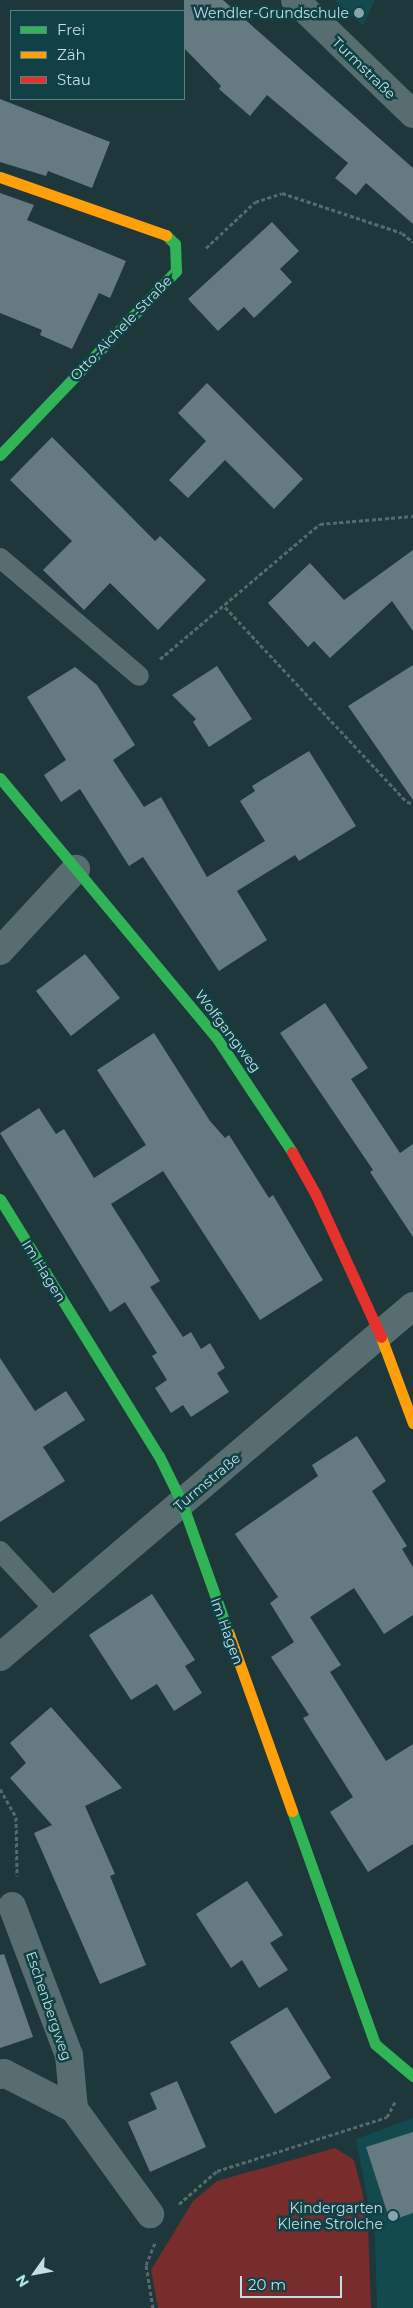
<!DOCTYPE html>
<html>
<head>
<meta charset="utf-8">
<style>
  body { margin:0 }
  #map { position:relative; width:413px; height:2308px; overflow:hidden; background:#1d373a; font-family:Montserrat,sans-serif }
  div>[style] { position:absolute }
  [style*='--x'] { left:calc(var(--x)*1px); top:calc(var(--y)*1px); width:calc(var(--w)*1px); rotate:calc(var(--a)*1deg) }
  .built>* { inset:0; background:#124a4f }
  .green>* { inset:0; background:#782c2c }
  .building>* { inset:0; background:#657b81 }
  .path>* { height:3px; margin-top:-1.5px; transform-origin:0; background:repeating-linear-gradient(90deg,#57696b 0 4px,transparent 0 6.5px) }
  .lane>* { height:20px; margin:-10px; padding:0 10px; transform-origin:10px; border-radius:10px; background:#576d6f }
  .street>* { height:28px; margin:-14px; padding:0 14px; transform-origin:14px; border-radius:14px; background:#576d6f }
  .fast>* { height:11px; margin:-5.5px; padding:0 5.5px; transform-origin:5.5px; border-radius:5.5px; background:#30b455 }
  .slow>* { height:11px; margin:-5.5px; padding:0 5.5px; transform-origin:5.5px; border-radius:5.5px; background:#ff9f0a }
  .jam>* { height:11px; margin:-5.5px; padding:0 5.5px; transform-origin:5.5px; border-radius:5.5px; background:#e5322d }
  .dots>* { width:14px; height:14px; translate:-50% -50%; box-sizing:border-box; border:2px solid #114146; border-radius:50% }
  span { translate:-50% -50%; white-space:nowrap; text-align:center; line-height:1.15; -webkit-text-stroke:5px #114146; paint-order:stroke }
  .poi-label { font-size:14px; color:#c2dfe3 }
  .right { translate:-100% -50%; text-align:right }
  .street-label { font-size:14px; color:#c2dfe3 }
  .legend { position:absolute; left:10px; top:10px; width:175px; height:90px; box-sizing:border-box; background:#114146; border:1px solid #588085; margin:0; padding:6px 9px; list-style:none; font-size:15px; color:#c2dfe3 }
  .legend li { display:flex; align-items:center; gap:10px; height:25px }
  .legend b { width:25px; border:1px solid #588085 }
  .north { position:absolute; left:10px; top:2248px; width:50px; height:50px; -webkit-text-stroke:4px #114146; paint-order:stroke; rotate:238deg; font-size:14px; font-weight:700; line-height:20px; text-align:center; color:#c2dfe3 }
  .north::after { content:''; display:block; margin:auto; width:18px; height:22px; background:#c2dfe3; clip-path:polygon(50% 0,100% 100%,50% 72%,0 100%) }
  .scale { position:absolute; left:240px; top:2276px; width:102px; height:22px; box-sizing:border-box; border:2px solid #c2dfe3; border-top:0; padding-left:6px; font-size:15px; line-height:18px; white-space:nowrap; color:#c2dfe3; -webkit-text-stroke:4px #114146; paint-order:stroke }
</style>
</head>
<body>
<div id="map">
  <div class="built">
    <i style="clip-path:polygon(335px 0,375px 0,363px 26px)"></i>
    <i style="clip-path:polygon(413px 2118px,413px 2308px,377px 2308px,375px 2239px,356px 2139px)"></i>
  </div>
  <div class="green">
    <i style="clip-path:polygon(335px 2148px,354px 2160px,363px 2195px,368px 2225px,371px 2308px,158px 2308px,151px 2270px,193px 2201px,217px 2181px)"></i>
  </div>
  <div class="building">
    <i style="clip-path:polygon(184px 0,223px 0,413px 168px,413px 224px,366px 183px,356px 195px,335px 178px,348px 163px,267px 95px,250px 116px,219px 89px,221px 86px,184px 48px)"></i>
    <i style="clip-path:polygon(0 99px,110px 142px,92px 188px,48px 171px,46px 176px,0 162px)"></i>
    <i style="clip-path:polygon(0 193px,34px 205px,27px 220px,126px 261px,110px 298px,99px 293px,72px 349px,40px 335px,42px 330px,0 313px)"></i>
    <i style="clip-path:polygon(272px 222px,299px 251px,280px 269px,292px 282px,254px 318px,244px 307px,218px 331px,188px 299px)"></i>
    <i style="clip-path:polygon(207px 383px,303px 479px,274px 509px,225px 460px,188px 498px,169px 480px,206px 441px,178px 413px)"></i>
    <i style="clip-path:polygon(52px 437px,155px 541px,160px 536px,206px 580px,158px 630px,110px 583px,84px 610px,43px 570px,72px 541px,10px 480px)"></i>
    <i style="clip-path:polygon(413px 550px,413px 631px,392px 601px,330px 658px,314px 641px,308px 647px,268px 603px,310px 563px,344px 600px)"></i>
    <i style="clip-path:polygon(413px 665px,413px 800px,348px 706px)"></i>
    <i style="clip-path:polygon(217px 666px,252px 719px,209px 747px,193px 722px,196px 719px,172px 695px)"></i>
    <i style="clip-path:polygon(75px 667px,97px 685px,135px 745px,113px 760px,144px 807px,161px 797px,207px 877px,265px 841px,240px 801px,255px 791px,252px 786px,309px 751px,356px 826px,299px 861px,295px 855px,237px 891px,267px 940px,219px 971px,143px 857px,129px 866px,80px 789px,61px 802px,44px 775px,66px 760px,27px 697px)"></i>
    <i style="clip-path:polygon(85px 954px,120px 998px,71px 1036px,36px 991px)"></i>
    <i style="clip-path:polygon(325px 1003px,368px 1068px,351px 1079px,400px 1153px,413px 1144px,413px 1237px,370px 1172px,373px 1170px,280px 1033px)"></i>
    <i style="clip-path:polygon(154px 1033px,210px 1121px,225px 1138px,229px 1135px,269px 1198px,273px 1195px,323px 1280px,260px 1320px,163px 1171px,111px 1204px,160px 1281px,150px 1287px,183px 1337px,191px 1332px,201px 1349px,210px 1343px,225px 1368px,217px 1373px,229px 1392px,191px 1417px,183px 1405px,171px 1413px,155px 1388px,167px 1380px,152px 1356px,157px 1353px,125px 1302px,110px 1312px,0 1133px,39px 1108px,56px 1134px,64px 1129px,94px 1178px,146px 1145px,97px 1070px)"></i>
    <i style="clip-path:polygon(0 1358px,35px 1411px,66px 1391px,85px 1420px,43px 1447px,65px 1481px,0 1522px)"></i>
    <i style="clip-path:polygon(357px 1436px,386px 1481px,372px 1491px,407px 1546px,402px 1549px,413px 1567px,413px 1615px,384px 1634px,354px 1588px,310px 1617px,341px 1665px,330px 1672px,386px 1761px,413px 1744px,413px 1844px,368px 1872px,330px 1812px,353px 1797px,303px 1718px,309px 1715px,271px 1657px,294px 1642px,270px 1603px,278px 1597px,235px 1534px,318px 1476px,312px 1465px)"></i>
    <i style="clip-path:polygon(152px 1594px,195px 1660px,185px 1666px,202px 1693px,174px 1711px,157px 1684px,131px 1700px,89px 1635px)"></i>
    <i style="clip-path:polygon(51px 1707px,122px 1788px,85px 1806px,115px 1874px,110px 1876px,146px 1965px,100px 1984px,34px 1833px,52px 1825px,10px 1778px,26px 1763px,10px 1743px)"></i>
    <i style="clip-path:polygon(247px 1881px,283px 1935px,270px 1943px,288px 1970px,259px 1988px,242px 1960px,231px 1968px,196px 1914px)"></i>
    <i style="clip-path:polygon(4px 1954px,33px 2037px,0 2048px,0 1955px)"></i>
    <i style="clip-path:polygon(287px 2007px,331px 2078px,275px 2114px,230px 2042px)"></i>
    <i style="clip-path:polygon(177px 2081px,206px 2147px,150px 2172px,128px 2122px,157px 2109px,150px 2093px)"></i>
    <i style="clip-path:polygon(413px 2132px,413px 2213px,390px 2221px,366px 2147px)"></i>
  </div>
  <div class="path">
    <i style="--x:206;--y:248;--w:67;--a:-43.2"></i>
    <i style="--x:255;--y:202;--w:28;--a:-18"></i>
    <i style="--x:282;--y:193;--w:126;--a:18.4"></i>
    <i style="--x:402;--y:233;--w:14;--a:39"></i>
    <i style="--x:225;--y:607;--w:267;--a:47"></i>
    <i style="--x:407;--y:802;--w:6;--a:9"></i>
    <i style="--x:160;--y:659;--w:209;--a:-40.2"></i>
    <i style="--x:320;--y:524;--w:93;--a:-4.9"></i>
    <i style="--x:0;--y:1789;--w:32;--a:60"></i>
    <i style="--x:16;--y:1817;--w:59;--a:89"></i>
    <i style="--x:179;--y:2204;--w:50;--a:-41"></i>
    <i style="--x:217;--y:2171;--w:178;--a:-17.6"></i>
    <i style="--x:387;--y:2117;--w:17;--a:-62"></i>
    <i style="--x:153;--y:2308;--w:44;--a:-99.2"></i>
    <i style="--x:146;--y:2265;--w:24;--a:-68"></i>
  </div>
  <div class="lane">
    <i style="--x:0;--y:558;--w:182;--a:40.3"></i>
    <i style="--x:0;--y:1551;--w:79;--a:47"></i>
  </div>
  <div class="street">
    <i style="--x:295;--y:0;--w:164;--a:44"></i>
    <i style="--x:0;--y:951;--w:112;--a:-47.2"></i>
    <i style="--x:0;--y:1657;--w:542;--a:-40.36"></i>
    <i style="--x:12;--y:1906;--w:160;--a:69.1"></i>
    <i style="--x:69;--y:2055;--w:54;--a:84.7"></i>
    <i style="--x:0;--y:2075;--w:4;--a:-27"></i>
    <i style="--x:4;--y:2073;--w:79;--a:27.2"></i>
    <i style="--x:74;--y:2109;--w:130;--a:54.1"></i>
  </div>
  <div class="fast">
    <i style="--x:0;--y:455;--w:255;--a:-46.3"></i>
    <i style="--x:176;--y:271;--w:27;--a:-92"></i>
    <i style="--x:175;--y:244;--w:13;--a:-135"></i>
    <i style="--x:0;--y:778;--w:337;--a:50.2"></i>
    <i style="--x:216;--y:1037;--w:138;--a:56.5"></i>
    <i style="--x:0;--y:1199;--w:302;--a:58.3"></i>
    <i style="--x:159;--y:1456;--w:52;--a:63.9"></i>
    <i style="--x:182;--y:1503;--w:139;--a:70.3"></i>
    <i style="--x:292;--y:1811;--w:247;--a:70.4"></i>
    <i style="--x:375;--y:2044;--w:50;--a:40.1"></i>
  </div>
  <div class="slow">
    <i style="--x:0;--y:177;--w:176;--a:19.3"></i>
    <i style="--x:381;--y:1337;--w:92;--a:69.6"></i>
    <i style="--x:229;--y:1634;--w:188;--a:70.4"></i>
  </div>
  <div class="jam">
    <i style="--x:292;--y:1152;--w:49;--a:60.8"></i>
    <i style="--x:316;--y:1195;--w:156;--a:65.4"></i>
  </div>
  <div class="dots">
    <i style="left:359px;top:13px;background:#88a4a8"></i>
    <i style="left:393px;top:2216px;background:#88a4a8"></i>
  </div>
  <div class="poi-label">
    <span class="right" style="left:349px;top:13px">Wendler-Grundschule</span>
    <span class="right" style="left:383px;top:2216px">Kindergarten<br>Kleine Strolche</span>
  </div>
  <div class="street-label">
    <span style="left:364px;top:68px;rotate:44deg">Turmstraße</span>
    <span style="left:121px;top:328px;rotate:-46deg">Otto-Aichele-Straße</span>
    <span style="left:228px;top:1031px;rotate:53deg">Wolfgangweg</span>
    <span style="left:44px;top:1271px;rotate:58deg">Im Hagen</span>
    <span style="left:207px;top:1482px;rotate:-40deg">Turmstraße</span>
    <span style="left:227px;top:1631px;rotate:70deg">Im Hagen</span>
    <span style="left:49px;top:2006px;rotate:71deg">Eschenbergweg</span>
  </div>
  <ul class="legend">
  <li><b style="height:6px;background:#30b455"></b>Frei</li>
  <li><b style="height:6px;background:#ff9f0a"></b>Zäh</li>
  <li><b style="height:6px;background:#e5322d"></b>Stau</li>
  </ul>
  <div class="north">N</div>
  <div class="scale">20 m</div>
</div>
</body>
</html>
